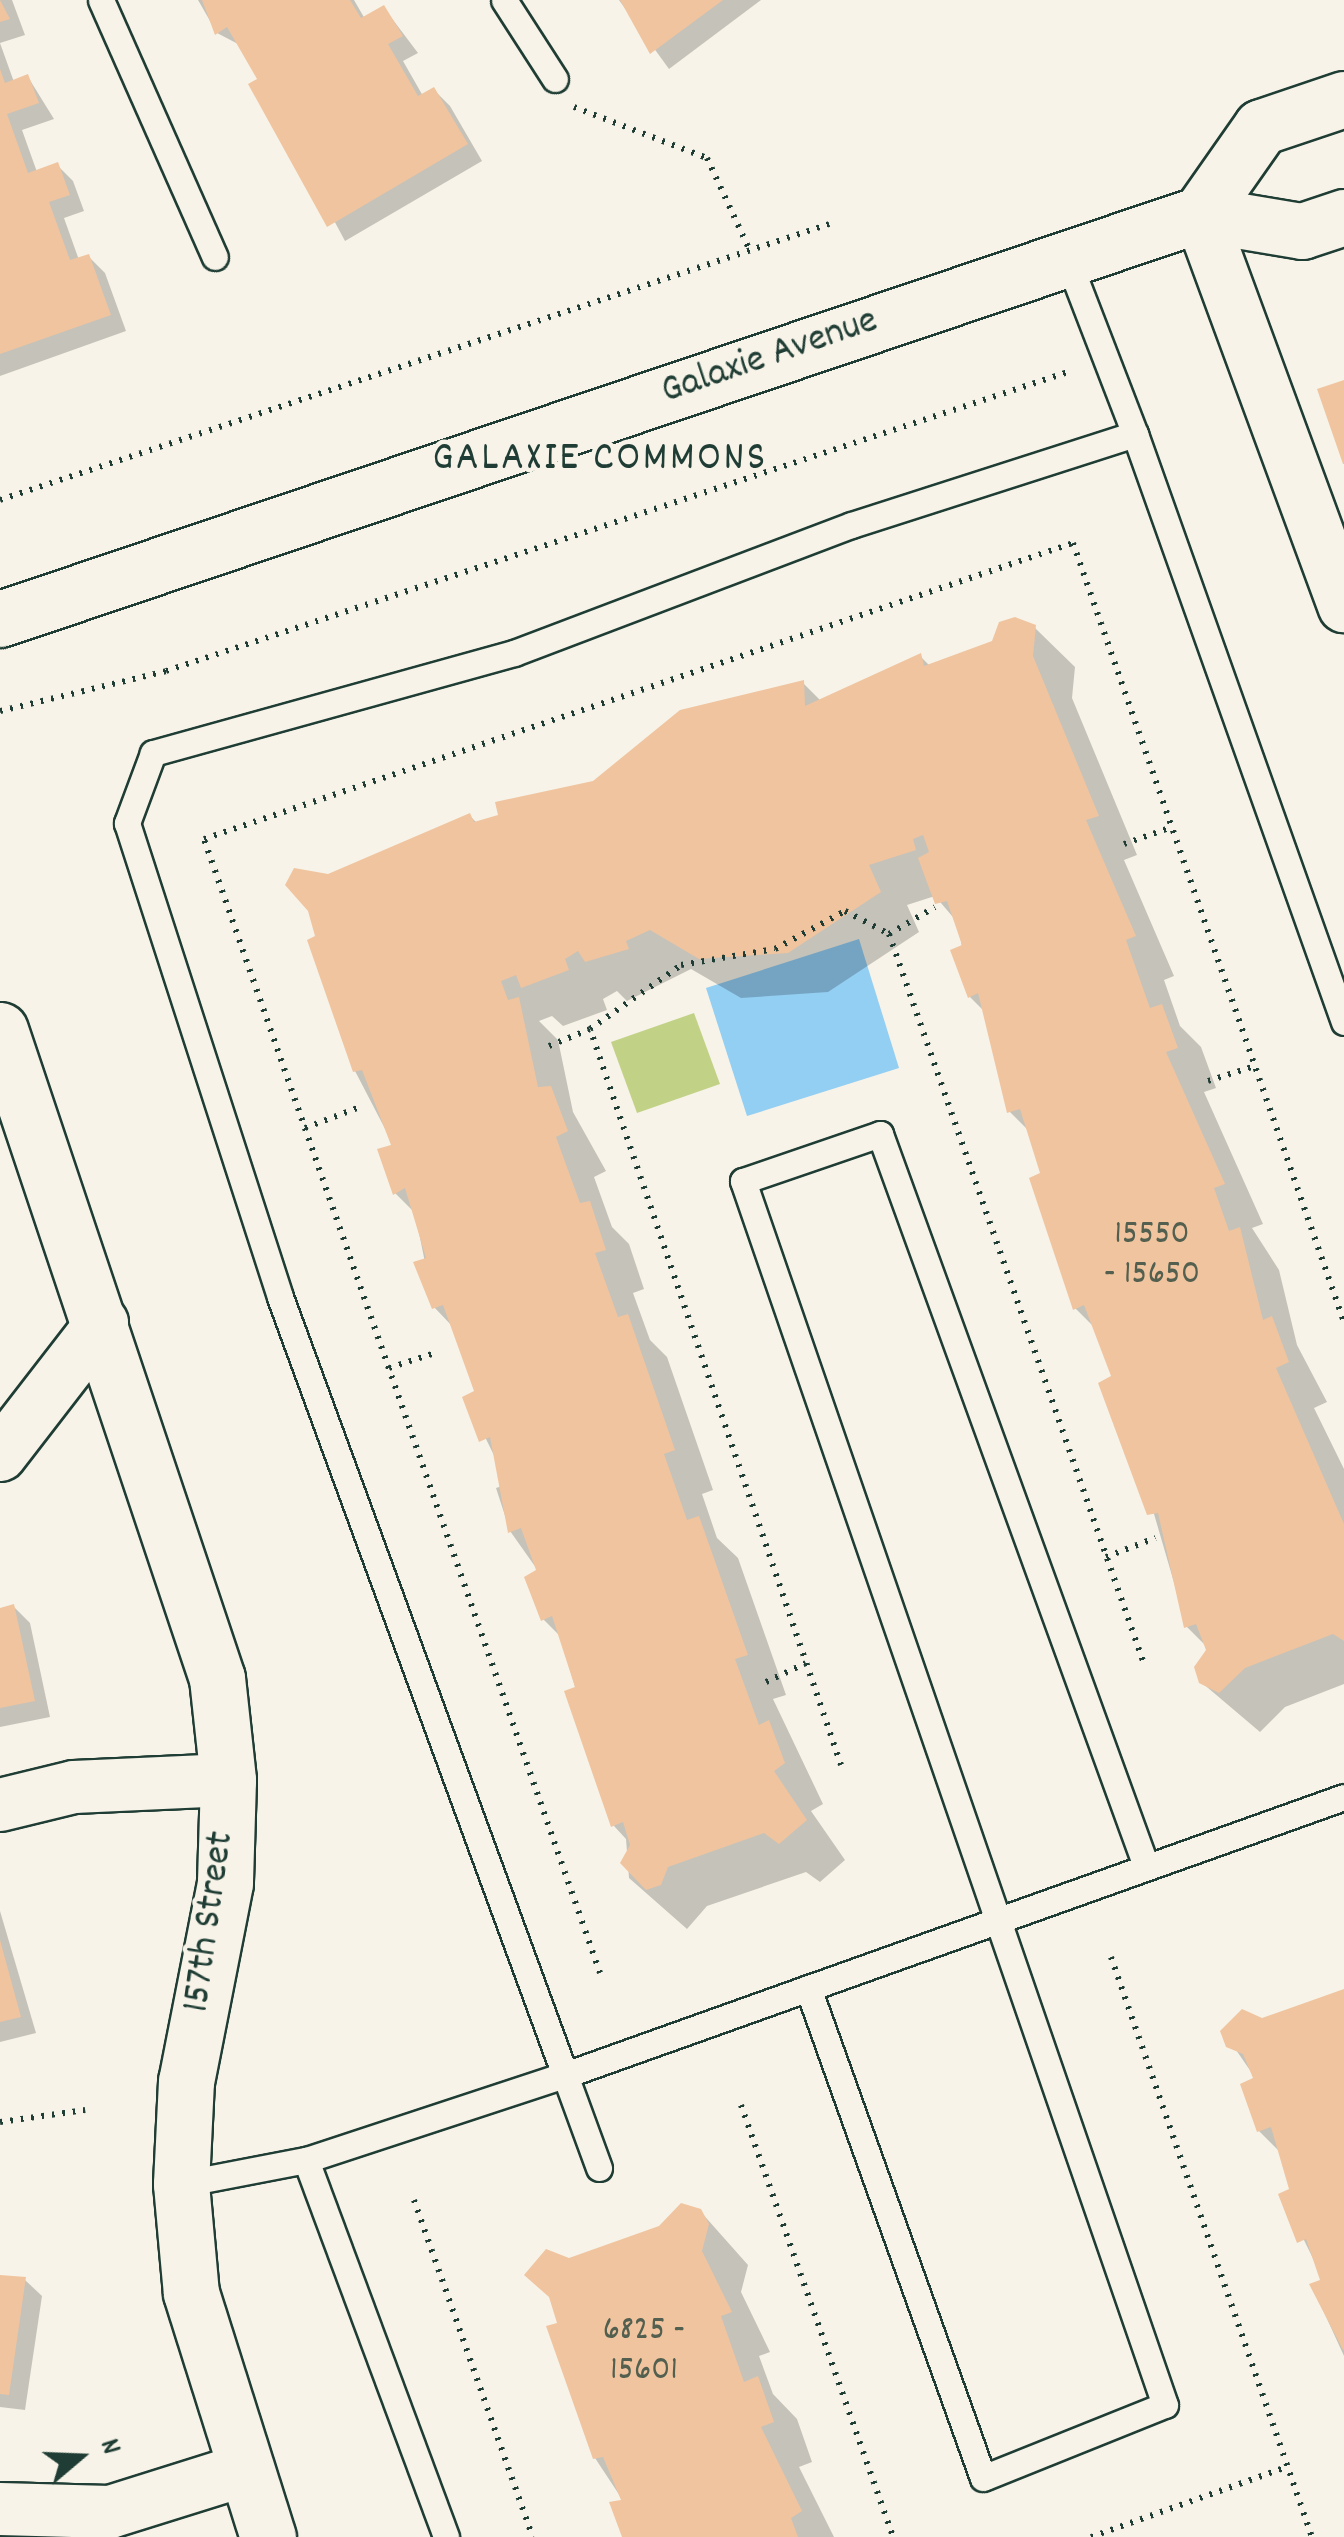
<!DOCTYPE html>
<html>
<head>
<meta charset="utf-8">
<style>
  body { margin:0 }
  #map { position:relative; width:1344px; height:2537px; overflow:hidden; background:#f7f3e8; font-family:Dekko,sans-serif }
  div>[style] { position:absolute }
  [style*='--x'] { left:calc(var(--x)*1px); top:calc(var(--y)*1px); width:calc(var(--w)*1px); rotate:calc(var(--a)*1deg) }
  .green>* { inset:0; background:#c1d287 }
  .water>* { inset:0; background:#93cef3 }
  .shadow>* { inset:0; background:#0003 }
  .building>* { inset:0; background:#f0c49f }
  .path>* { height:6px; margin-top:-3px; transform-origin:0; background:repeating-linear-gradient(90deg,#1f3d34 0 2.5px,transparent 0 10.5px) }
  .roads { filter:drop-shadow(2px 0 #1f3d34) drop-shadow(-2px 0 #1f3d34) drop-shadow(0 2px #1f3d34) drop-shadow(0 -2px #1f3d34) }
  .lane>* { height:25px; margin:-12.5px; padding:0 12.5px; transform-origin:12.5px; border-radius:12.5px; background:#f7f3e8 }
  .street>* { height:52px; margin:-26px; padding:0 26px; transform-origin:26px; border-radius:26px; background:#f7f3e8 }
  .secondary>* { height:55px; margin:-27.5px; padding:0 27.5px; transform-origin:27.5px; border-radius:27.5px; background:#f7f3e8 }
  span { translate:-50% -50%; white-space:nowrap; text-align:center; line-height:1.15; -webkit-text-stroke:9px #f7f3e8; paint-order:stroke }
  .number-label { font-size:35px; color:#535f4f }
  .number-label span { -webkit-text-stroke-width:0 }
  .street-label { font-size:40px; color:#1f3d34 }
  .neighbourhood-label { font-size:42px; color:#1f3d34; letter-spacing:2.5px }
  .north { position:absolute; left:30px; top:2407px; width:100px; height:100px; -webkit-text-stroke:8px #f7f3e8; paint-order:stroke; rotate:71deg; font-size:28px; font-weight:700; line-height:40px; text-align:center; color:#1f3d34 }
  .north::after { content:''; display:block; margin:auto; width:35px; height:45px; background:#1f3d34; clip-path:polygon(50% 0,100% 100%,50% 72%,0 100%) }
</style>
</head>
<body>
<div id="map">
  <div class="green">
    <i style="clip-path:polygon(694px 1013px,720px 1084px,637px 1113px,611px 1042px)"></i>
  </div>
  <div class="water">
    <i style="clip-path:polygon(859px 939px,899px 1068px,747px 1116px,706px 988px)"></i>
  </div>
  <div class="shadow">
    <i style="clip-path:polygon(0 0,12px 0,25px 35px,0 43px,14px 82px,28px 77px,54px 119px,22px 130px,37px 172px,57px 165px,73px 181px,84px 211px,64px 218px,79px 260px,88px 256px,105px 273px,126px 331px,0 376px)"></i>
    <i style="clip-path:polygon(198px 0,354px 0,365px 19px,384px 8px,418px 53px,403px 61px,423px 96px,434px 90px,450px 106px,482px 161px,345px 241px,240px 45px,217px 33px)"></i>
    <i style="clip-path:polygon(619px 0,761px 0,669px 69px)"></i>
    <i style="clip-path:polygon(1034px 627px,1075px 667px,1072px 698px,1137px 855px,1124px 860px,1174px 976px,1164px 980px,1180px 1026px,1201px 1047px,1216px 1088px,1204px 1092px,1263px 1224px,1252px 1228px,1279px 1270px,1297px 1345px,1327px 1402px,1314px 1408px,1344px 1469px,1344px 1684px,1285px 1707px,1260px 1732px,1201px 1682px,1208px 1648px,1187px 1627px,1114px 1377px,1096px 1329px,1075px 1308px,1030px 1132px,1009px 1111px,985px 1012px,970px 997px,958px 923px,935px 896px,907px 905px,919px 932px,828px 992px,741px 998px,691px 969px,627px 1001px,617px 991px,603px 999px,607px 1010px,563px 1026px,552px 1016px,539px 1021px,558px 1040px,573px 1112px,606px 1171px,594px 1177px,612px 1227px,629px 1244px,644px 1289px,633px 1293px,650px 1340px,667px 1357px,713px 1490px,702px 1494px,717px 1538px,738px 1558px,786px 1695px,773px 1699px,823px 1804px,811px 1811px,845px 1860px,820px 1882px,806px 1872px,707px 1906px,687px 1929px,629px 1878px,626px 1839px,614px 1826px,561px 1637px,543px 1619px,539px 1572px,510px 1531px,496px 1488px,508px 1484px,466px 1398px,477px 1392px,453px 1327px,434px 1307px,415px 1213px,395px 1193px,394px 1146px,355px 1071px,318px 938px,329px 876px,470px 816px,478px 824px,594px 783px,803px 683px,821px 701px,920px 656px,930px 666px)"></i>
    <i style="clip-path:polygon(14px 1607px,30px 1623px,50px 1717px,0 1727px,0 1610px)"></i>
    <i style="clip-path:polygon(0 1911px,36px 2033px,0 2042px)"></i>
    <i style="clip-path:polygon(1344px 1991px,1344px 2356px,1312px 2286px,1324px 2281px,1282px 2195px,1292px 2190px,1281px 2153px,1259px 2131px,1256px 2079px,1223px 2031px,1242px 2011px,1262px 2020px)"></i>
    <i style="clip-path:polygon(700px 2211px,748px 2265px,741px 2292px,770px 2352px,759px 2356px,773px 2394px,797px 2419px,812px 2462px,799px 2467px,834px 2537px,624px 2537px,624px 2502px,595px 2458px,560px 2324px,569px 2261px)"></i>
    <i style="clip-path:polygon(0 2277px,25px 2280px,42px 2296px,25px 2410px,0 2407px)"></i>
  </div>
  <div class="building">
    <i style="clip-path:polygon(0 0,10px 19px,0 22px)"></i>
    <i style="clip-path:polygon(202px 0,350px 0,361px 18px,384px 5px,403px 36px,388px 44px,418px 96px,434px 87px,468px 144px,327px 227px,248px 84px,257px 79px,227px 27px,215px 35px)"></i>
    <i style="clip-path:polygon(620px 0,723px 0,650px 54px)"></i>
    <i style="clip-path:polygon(0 69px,5px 83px,28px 74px,39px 103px,7px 114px,28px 173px,58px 162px,70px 195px,49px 202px,70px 260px,89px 254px,111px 315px,0 354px)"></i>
    <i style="clip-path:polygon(1344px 380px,1344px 464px,1343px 464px,1317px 389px)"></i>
    <i style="clip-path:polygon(1015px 617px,1036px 625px,1033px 656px,1099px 816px,1086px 820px,1136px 936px,1126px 940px,1150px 1008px,1162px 1004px,1178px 1048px,1166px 1052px,1225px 1184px,1214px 1188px,1229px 1231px,1240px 1227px,1263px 1320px,1272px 1316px,1289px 1362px,1276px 1368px,1344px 1524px,1344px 1641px,1333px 1634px,1245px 1668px,1219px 1693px,1199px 1683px,1194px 1667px,1206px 1650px,1196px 1624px,1184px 1628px,1158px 1513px,1147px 1515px,1098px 1383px,1111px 1376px,1084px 1305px,1073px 1310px,1029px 1178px,1040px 1173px,1020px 1109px,1007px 1113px,978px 993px,968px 998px,950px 950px,962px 945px,947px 901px,935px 904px,918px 858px,929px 852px,923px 835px,913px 839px,916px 850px,869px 865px,881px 892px,788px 953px,699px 959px,650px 930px,626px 941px,629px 949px,585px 962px,578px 951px,565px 959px,569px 970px,521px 988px,516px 975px,501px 981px,508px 1000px,519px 997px,538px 1087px,551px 1086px,568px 1131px,556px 1137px,580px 1203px,590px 1201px,606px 1250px,595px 1253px,618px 1317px,628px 1314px,675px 1450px,664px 1454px,687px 1520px,699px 1516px,748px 1655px,735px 1659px,759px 1725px,769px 1720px,785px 1763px,774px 1771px,807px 1820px,779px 1844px,764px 1833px,668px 1867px,661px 1885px,646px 1890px,620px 1863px,630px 1845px,623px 1822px,611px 1827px,564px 1691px,575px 1687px,552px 1616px,541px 1621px,524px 1577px,536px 1570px,521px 1528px,508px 1533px,490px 1437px,479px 1442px,462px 1397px,474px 1391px,443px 1305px,432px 1309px,413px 1262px,426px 1258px,405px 1188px,393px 1195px,377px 1149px,391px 1145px,362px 1070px,353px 1072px,307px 940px,315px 936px,308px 911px,285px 885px,294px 868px,328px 874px,470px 813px,474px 822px,498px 815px,495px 802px,593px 781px,680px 710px,804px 680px,805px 706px,921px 653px,924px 666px,992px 641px,999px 622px)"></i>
    <i style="clip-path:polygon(14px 1604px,35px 1701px,0 1708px,0 1608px)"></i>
    <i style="clip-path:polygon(0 1940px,21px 2017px,0 2022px)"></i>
    <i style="clip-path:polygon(1344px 1989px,1344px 2350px,1343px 2350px,1309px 2284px,1320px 2280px,1306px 2239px,1297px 2243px,1278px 2194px,1289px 2189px,1271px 2127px,1257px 2132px,1240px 2084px,1253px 2078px,1243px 2054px,1226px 2047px,1220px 2031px,1242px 2009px,1262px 2018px)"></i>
    <i style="clip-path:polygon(681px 2203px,701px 2209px,709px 2224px,702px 2251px,732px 2312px,721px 2316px,744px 2382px,758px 2376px,774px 2422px,761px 2427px,802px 2511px,791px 2518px,798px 2537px,622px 2537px,609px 2502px,621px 2500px,603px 2457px,593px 2459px,546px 2326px,557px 2323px,549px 2297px,524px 2275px,546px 2249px,569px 2258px,659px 2226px)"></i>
    <i style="clip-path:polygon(0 2275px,26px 2277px,9px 2395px,0 2394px)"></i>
  </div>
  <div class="path">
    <i style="--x:574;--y:107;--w:142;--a:21"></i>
    <i style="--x:707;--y:158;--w:102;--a:65.2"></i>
    <i style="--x:0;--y:500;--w:874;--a:-18.41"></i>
    <i style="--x:0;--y:711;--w:171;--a:-13.5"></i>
    <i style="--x:166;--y:671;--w:953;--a:-18.34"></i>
    <i style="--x:1124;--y:844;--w:51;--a:-19.5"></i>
    <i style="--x:889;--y:934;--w:53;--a:-30.4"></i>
    <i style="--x:549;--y:1046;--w:44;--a:-22.5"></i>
    <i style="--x:1208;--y:1081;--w:49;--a:-17.7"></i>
    <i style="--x:305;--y:1128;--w:56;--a:-21"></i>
    <i style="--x:389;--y:1368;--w:52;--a:-18.1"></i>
    <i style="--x:1106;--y:1557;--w:53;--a:-21.2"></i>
    <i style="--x:766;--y:1682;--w:44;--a:-25.4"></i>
    <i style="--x:841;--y:1765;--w:778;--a:-108.83"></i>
    <i style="--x:590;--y:1029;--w:111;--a:-35.1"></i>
    <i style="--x:681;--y:965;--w:95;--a:-9.7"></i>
    <i style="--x:775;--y:949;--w:80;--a:-28.5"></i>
    <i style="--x:845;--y:911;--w:50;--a:27.6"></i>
    <i style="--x:889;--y:934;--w:770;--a:70.74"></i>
    <i style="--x:1111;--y:1957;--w:614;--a:70.89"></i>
    <i style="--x:600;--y:1973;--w:1201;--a:-109.25"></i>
    <i style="--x:204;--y:839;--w:918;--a:-18.81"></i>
    <i style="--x:1073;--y:543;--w:825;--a:70.82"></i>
    <i style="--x:741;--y:2105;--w:458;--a:70.6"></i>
    <i style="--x:0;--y:2122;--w:86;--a:-8"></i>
    <i style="--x:414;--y:2200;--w:357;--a:70.6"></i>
    <i style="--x:1091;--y:2537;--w:208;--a:-19.7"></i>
  </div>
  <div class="roads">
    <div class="lane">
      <i style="--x:101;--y:0;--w:281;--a:66.1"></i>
      <i style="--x:504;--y:0;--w:94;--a:57.2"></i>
      <i style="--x:1067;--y:258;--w:189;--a:68.9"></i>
      <i style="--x:1135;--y:434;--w:298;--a:162.2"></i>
      <i style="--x:851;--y:525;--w:360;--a:159.2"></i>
      <i style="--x:514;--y:653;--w:375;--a:164.5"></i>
      <i style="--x:153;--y:753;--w:75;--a:110.4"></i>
      <i style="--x:127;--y:823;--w:498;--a:72.1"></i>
      <i style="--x:280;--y:1297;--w:829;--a:69.88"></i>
      <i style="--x:565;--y:2075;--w:827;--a:-19.64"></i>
      <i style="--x:1135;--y:434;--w:624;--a:70.43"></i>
      <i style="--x:808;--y:1988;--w:520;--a:70.35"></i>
      <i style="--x:983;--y:2478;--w:196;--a:-21.9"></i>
      <i style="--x:1165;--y:2405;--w:1295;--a:-109.02"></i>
      <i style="--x:743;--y:1181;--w:145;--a:-18.9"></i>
      <i style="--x:880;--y:1134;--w:779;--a:70.03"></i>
      <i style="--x:306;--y:2160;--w:402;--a:69.6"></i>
      <i style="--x:181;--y:2184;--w:127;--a:-10.9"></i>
      <i style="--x:306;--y:2160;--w:273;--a:-18.2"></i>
      <i style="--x:565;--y:2075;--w:99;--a:69.9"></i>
    </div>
    <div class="street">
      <i style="--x:1200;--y:214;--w:418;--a:69.8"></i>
      <i style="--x:0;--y:1455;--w:167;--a:-52.3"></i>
      <i style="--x:0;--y:1805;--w:76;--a:-13.7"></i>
      <i style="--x:74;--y:1787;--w:154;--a:-2.6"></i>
      <i style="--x:0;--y:2509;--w:110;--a:1.6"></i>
      <i style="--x:110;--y:2512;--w:140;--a:-17.4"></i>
    </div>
    <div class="secondary">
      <i style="--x:1200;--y:214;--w:106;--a:-55"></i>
      <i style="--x:1261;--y:127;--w:88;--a:-18.6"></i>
      <i style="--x:0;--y:619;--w:1267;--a:-18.65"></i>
      <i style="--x:1200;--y:214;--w:103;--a:9.5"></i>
      <i style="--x:1302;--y:231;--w:44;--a:-18.4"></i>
      <i style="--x:0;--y:1030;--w:683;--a:71.49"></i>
      <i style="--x:217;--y:1678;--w:103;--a:83.8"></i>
      <i style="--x:228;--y:1780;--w:103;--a:91.7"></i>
      <i style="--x:225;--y:1883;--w:202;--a:101.1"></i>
      <i style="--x:186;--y:2081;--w:103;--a:92.8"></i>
      <i style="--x:181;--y:2184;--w:109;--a:84.8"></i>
      <i style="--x:191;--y:2293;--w:256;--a:72.5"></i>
    </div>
  </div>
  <div class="number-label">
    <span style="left:1152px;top:1255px">15550<br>- 15650</span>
    <span style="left:644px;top:2351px">6825 -<br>15601</span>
  </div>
  <div class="street-label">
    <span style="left:770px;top:358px;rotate:-19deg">Galaxie Avenue</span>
    <span style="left:211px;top:1922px;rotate:-82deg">157th Street</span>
  </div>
  <div class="neighbourhood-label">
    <span style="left:600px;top:460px">GALAXIE COMMONS</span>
  </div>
  <div class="north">N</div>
</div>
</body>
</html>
